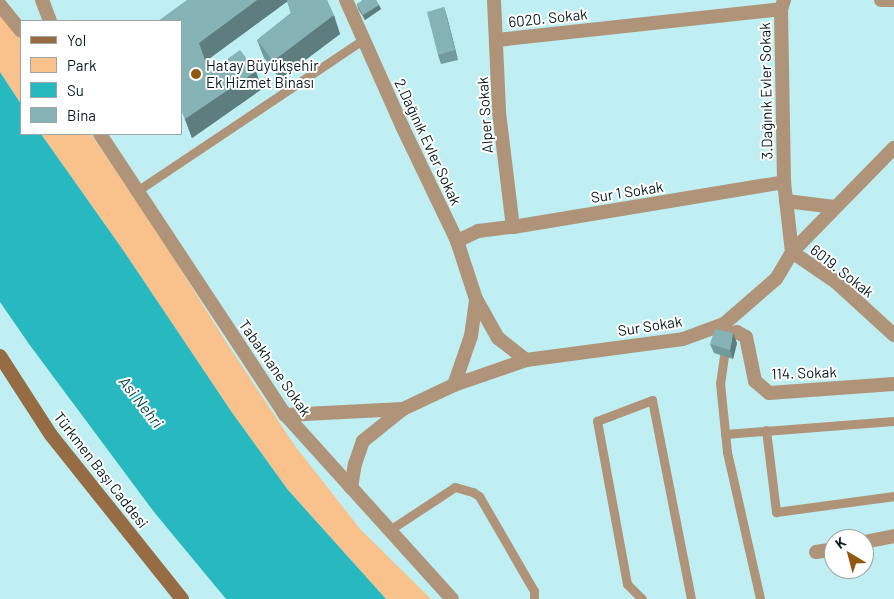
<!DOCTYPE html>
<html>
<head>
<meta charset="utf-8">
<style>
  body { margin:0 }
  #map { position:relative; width:894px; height:599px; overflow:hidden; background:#bfeff2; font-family:Barlow,sans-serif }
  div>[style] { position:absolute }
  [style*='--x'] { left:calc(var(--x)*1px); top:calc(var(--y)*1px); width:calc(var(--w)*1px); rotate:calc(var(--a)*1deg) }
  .green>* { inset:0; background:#f9c28c }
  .water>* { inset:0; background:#28b8c0 }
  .service>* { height:9px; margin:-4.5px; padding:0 4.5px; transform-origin:4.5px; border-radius:4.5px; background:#b09479 }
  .minor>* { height:14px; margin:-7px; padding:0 7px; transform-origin:7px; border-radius:7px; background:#b09479 }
  .tertiary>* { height:14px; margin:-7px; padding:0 7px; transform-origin:7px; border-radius:7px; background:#b09479 }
  .secondary>* { height:14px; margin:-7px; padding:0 7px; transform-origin:7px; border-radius:7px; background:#956c43 }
  .wall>* { inset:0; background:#729a9d }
  .shaded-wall>* { inset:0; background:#5d7d7f }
  .building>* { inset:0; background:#85b3b6 }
  .dots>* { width:14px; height:14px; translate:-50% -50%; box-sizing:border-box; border:2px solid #fff; border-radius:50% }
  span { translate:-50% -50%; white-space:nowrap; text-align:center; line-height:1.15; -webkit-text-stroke:4px #fff; paint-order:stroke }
  .street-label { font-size:15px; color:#081b1c }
  .poi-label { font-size:15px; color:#081b1c }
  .left { translate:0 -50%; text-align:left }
  .water-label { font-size:16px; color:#0d494c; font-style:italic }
  .legend { position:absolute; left:20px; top:20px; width:162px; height:115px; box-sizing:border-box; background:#fff; border:1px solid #9ca4a4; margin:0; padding:6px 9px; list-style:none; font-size:15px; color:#081b1c }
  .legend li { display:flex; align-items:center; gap:10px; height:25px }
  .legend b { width:25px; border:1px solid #9ca4a4 }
  .north { position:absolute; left:824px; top:529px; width:50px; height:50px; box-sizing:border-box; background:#fff; border:1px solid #9ca4a4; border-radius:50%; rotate:323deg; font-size:14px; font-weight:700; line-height:20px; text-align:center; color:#081b1c }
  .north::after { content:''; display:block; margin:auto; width:18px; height:22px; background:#905811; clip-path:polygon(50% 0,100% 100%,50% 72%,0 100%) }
</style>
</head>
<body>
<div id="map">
  <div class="green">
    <i style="clip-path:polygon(0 13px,21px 35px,21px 104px,0 72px)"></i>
    <i style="clip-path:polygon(41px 134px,91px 134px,151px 222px,228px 345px,295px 446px,361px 530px,431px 599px,386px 599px,288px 490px,233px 414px,123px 250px)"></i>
  </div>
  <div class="water">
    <i style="clip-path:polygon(0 72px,21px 104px,21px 134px,41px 134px,123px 250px,233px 414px,288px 490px,386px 599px,226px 599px,154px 512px,29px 344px,0 302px)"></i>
  </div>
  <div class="service">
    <i style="--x:137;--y:191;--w:273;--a:-33.8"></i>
    <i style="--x:724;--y:356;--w:27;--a:98"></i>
    <i style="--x:720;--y:383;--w:69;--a:84.2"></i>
    <i style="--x:727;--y:452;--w:151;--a:77.3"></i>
    <i style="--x:766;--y:430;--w:83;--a:83"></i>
    <i style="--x:776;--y:512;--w:119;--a:-7.7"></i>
    <i style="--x:725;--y:434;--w:169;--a:-4.4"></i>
    <i style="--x:388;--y:531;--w:80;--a:-33.3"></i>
    <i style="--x:455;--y:487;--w:19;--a:16"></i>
    <i style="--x:473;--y:492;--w:7;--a:34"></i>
    <i style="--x:479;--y:496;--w:110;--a:59.9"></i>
    <i style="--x:534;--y:591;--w:8;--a:90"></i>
    <i style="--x:642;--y:599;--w:21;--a:-135"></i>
    <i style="--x:627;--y:584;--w:166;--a:-100.4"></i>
    <i style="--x:597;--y:421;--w:59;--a:-20.9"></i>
    <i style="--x:652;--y:400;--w:203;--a:78.9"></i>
  </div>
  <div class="minor">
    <i style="--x:346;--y:0;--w:138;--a:66"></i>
    <i style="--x:402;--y:126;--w:127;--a:64.4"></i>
    <i style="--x:457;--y:241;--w:61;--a:71.9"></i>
    <i style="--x:476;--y:299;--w:45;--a:60.6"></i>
    <i style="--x:498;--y:338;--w:36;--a:38"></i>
    <i style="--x:494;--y:0;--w:112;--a:87.4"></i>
    <i style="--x:499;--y:112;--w:116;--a:83.1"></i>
    <i style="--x:784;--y:0;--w:9;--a:108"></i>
    <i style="--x:781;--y:9;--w:173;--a:89"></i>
    <i style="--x:784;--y:182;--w:70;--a:83.5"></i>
    <i style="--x:792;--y:252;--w:53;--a:34.3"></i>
    <i style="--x:836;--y:282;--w:79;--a:42.4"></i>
    <i style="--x:881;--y:0;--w:13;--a:0"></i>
    <i style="--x:497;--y:40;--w:286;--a:-6.2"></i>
    <i style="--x:100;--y:134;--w:333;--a:56.6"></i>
    <i style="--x:283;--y:412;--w:252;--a:47.9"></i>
    <i style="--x:786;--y:201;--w:49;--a:7"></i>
    <i style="--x:457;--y:241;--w:23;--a:-25"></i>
    <i style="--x:478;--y:231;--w:35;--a:-7"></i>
    <i style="--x:513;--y:227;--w:275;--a:-9.4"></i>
    <i style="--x:727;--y:335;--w:10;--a:-17"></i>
    <i style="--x:737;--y:332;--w:10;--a:29"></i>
    <i style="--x:746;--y:337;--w:45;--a:78.4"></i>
    <i style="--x:755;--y:381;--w:18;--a:41"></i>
    <i style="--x:769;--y:393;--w:125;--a:-4.1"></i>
    <i style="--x:454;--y:385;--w:52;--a:-70.9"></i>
    <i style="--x:471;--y:336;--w:37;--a:-82"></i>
    <i style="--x:285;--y:415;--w:118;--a:-2.9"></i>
    <i style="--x:403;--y:409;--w:56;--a:-25.2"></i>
    <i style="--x:454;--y:385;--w:76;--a:-19.1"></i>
    <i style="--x:526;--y:360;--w:158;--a:-7.6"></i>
    <i style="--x:683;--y:339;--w:44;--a:-20.1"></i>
    <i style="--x:724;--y:324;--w:69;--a:-40.9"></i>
    <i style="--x:776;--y:279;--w:31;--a:-59"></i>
    <i style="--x:792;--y:252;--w:146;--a:-45.6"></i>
    <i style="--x:351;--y:488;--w:24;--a:-81"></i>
    <i style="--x:355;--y:464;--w:24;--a:-71"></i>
    <i style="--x:363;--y:441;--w:51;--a:-38.7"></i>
    <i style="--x:864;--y:542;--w:31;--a:-11"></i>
    <i style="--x:816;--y:552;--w:18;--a:-9"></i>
  </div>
  <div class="tertiary">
    <i style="--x:42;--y:0;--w:22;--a:69"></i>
    <i style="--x:0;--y:5;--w:33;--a:51"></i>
  </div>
  <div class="secondary">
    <i style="--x:0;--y:356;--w:94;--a:57.2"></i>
    <i style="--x:51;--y:435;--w:210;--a:51.4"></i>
  </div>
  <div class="wall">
    <i style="clip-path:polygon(187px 0,327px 0,340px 34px,280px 79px,264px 58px,257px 40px,291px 13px,287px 1px,206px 61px,209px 72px,262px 89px,192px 138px,181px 109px)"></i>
    <i style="clip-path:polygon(362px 0,376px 0,381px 9px,365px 20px,358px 9px,357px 4px,362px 1px)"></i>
    <i style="clip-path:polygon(444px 7px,447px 17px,458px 60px,441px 64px,438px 55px)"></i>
    <i style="clip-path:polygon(737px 343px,733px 359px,714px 353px,710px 344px)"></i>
  </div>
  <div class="shaded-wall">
    <i style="clip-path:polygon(257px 0,288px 0,288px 1px,206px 61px,215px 91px,199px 43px)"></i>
    <i style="clip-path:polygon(379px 5px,381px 9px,365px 20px,363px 15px)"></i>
    <i style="clip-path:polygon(444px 7px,447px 17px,458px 60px,455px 50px)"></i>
    <i style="clip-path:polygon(334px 15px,340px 34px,280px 79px,273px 61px)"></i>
    <i style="clip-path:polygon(256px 71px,262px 89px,192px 138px,185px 119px)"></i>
    <i style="clip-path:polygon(733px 333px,737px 343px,733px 359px,730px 350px)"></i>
  </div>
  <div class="building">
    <i style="clip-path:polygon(187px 0,257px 0,199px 43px,209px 72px,240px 50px,256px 71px,185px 119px,181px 109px,181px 21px,158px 21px)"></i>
    <i style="clip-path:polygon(287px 0,327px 0,334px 15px,273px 61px,257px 40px,291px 13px)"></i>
    <i style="clip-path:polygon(363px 0,376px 0,379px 5px,363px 15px,357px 4px)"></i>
    <i style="clip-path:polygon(444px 7px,455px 50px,438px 55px,427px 12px)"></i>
    <i style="clip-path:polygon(715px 329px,733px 333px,730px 350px,710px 344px)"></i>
  </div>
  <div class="dots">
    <i style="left:196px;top:74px;background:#905811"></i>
  </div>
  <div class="street-label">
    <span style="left:548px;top:18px;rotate:-6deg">6020. Sokak</span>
    <span style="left:766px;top:91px;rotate:-91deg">3.Dağınık Evler Sokak</span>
    <span style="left:485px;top:115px;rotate:-94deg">Alper Sokak</span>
    <span style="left:428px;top:142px;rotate:65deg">2.Dağınık Evler Sokak</span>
    <span style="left:627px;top:192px;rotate:-9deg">Sur 1 Sokak</span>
    <span style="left:842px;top:271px;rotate:38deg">6019. Sokak</span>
    <span style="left:650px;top:326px;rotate:-9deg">Sur Sokak</span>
    <span style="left:275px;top:368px;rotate:55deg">Tabakhane Sokak</span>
    <span style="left:804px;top:373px;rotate:-2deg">114. Sokak</span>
    <span style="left:101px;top:470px;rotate:52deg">Türkmen Başı Caddesi</span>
  </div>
  <div class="poi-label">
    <span class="left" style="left:206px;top:74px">Hatay Büyükşehir<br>Ek Hizmet Binası</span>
  </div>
  <div class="water-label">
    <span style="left:141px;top:402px;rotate:52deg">Asi Nehri</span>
  </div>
  <ul class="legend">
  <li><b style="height:6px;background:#956c43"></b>Yol</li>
  <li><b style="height:14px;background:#f9c28c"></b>Park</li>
  <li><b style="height:14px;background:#28b8c0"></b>Su</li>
  <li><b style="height:14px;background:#85b3b6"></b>Bina</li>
  </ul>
  <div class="north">K</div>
</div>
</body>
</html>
